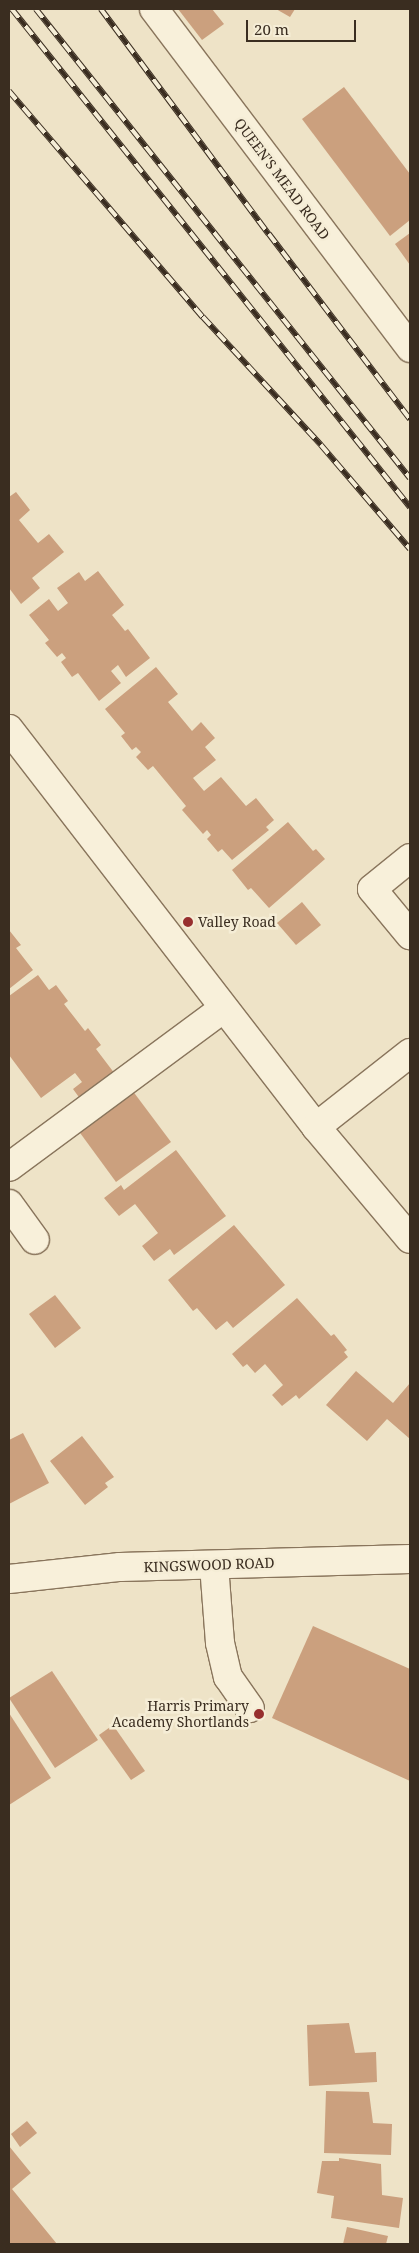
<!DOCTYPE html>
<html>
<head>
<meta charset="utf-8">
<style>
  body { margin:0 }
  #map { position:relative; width:419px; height:2253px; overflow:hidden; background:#eee3c7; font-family:"Noto Serif",serif }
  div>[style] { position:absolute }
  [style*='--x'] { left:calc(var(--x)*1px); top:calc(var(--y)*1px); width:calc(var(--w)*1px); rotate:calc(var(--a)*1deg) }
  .building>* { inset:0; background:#cba07e }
  .roads { filter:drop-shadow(1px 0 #89755c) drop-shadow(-1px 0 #89755c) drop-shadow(0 1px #89755c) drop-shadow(0 -1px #89755c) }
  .minor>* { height:28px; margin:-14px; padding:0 14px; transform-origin:14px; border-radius:14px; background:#f8f0da }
  .rail>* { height:5.5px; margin-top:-2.75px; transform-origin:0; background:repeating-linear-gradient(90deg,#f5edd6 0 11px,#3a2d20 0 22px); box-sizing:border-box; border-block:1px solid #3a2d20 }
  .dots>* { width:14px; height:14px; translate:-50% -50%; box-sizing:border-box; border:2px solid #f5edd6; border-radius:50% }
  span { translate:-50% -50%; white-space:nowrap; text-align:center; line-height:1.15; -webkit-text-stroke:5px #f5edd6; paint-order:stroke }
  .street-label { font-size:14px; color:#3a2d20 }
  .poi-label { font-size:14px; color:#3a2d20 }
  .left { translate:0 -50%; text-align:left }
  .right { translate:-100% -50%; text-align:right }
  .frame { position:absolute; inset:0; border:10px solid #3a2d20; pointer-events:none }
  .scale { position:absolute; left:246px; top:20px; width:110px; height:22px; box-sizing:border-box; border:2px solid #3a2d20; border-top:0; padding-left:6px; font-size:15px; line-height:18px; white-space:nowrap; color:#3a2d20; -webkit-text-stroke:4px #f5edd6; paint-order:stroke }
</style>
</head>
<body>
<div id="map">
  <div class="building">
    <i style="clip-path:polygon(178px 9px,212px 9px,224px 24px,202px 40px)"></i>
    <i style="clip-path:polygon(276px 9px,295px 9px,290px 17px)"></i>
    <i style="clip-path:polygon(344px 87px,410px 174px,410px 220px,390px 236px,302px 119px)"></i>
    <i style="clip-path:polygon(410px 233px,410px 265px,395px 244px)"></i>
    <i style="clip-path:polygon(16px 492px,30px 510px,19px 520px,38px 543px,49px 534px,64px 552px,32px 578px,40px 588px,21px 604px,9px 588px,9px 497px)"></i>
    <i style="clip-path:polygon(98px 571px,124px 605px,112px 615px,125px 631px,128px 629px,150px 658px,126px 677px,118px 665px,111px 671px,121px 683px,99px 701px,78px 673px,72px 677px,61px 662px,66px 658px,62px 653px,57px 657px,45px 643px,49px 640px,29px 615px,49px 599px,58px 611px,68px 603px,57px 588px,79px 572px,85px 581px)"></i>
    <i style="clip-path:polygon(156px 667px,178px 694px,168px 702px,192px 731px,201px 722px,215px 738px,205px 747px,216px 760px,193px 778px,204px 791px,221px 777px,246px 806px,256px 798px,274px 820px,266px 827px,269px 830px,232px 860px,222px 849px,218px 852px,207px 839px,211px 835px,207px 830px,203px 834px,182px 810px,186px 806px,153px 766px,148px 770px,136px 757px,141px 752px,136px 747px,132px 750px,121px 736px,125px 733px,105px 709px)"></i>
    <i style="clip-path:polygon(288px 822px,313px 851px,316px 849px,325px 859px,269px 908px,251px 888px,248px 890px,232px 870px)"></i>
    <i style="clip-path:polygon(302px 902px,321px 925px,296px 945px,277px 923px)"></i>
    <i style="clip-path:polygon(9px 930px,21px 945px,16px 948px,33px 970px,9px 989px)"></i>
    <i style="clip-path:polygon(38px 975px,49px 990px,56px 985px,68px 1001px,64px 1004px,85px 1031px,88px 1028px,101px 1045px,96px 1049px,115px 1074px,81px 1100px,73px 1089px,82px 1082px,75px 1073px,41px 1098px,9px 1055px,9px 996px)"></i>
    <i style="clip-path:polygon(129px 1086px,171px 1142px,116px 1182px,75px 1126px)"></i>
    <i style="clip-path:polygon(176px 1150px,226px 1216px,174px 1255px,170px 1249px,154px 1261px,142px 1246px,158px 1233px,135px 1204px,119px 1216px,104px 1198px,121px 1185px,124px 1190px)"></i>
    <i style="clip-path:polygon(234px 1225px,285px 1285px,233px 1328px,227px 1321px,216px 1330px,197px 1308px,193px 1311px,168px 1280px)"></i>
    <i style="clip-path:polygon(55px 1295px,81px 1328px,55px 1348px,29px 1314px)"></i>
    <i style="clip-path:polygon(297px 1298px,331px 1336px,334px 1334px,347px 1350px,344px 1352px,348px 1357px,299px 1399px,296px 1395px,282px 1406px,272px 1395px,283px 1385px,265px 1364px,255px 1373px,247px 1364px,243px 1367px,232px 1354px)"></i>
    <i style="clip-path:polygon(356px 1371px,393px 1403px,410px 1383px,410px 1439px,387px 1419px,367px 1441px,326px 1405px)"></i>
    <i style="clip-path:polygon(23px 1433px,49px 1483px,9px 1504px,9px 1440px)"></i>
    <i style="clip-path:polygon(82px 1436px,114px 1477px,105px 1483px,108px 1487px,85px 1505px,50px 1461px)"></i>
    <i style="clip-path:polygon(313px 1626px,410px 1669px,410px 1781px,272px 1718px)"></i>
    <i style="clip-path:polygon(52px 1671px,98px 1740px,55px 1768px,9px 1698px)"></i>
    <i style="clip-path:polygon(9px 1713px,51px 1778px,9px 1805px)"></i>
    <i style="clip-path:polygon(113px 1725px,145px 1771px,131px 1780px,99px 1735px)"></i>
    <i style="clip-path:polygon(349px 2023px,355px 2053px,376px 2052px,377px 2082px,309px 2086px,307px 2025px)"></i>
    <i style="clip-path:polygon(326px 2091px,369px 2092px,373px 2123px,392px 2124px,391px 2155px,324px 2153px)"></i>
    <i style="clip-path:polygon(27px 2121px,37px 2133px,20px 2147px,11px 2134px)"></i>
    <i style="clip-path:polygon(9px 2146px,31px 2173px,12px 2189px,57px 2244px,9px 2244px)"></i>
    <i style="clip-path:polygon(339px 2158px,381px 2164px,382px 2195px,403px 2198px,399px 2228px,331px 2218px,334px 2196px,317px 2193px,322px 2161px,339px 2161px)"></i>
    <i style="clip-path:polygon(347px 2227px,388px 2236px,386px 2244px,343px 2244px)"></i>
  </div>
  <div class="roads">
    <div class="minor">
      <i style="--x:154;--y:9;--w:425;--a:52.9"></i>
      <i style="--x:9;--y:729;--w:503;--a:52.35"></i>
      <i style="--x:316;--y:1127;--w:146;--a:50"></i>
      <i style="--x:410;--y:858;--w:49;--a:140.8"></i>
      <i style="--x:372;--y:889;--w:60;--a:50.4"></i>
      <i style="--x:316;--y:1127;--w:120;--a:-38.2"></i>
      <i style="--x:9;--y:1167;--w:267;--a:-36.5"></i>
      <i style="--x:9;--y:1204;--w:44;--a:54.2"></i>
      <i style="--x:214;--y:1565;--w:78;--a:85.6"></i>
      <i style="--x:220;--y:1643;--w:35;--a:77"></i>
      <i style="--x:228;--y:1677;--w:38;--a:55"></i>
      <i style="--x:9;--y:1579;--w:112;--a:-6.2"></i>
      <i style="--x:120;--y:1567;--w:290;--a:-1.6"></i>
    </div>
  </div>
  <div class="rail">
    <i style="--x:12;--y:9;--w:638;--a:51.37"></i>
    <i style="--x:36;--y:9;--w:600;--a:51.43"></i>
    <i style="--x:101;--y:9;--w:281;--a:53.3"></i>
    <i style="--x:269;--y:234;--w:233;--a:52.7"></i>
    <i style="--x:9;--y:91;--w:298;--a:49.4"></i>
    <i style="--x:203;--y:317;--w:174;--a:47.3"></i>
    <i style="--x:321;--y:445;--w:137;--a:49.4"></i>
  </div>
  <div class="dots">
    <i style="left:188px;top:922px;background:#972f2e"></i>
    <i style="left:259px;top:1714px;background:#972f2e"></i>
  </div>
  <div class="street-label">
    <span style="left:282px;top:179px;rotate:53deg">QUEEN'S MEAD ROAD</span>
    <span style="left:209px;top:1565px;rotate:-2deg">KINGSWOOD ROAD</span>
  </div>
  <div class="poi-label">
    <span class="left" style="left:198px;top:922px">Valley Road</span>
    <span class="right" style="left:249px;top:1714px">Harris Primary<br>Academy Shortlands</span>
  </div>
  <div class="frame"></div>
  <div class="scale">20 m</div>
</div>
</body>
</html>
